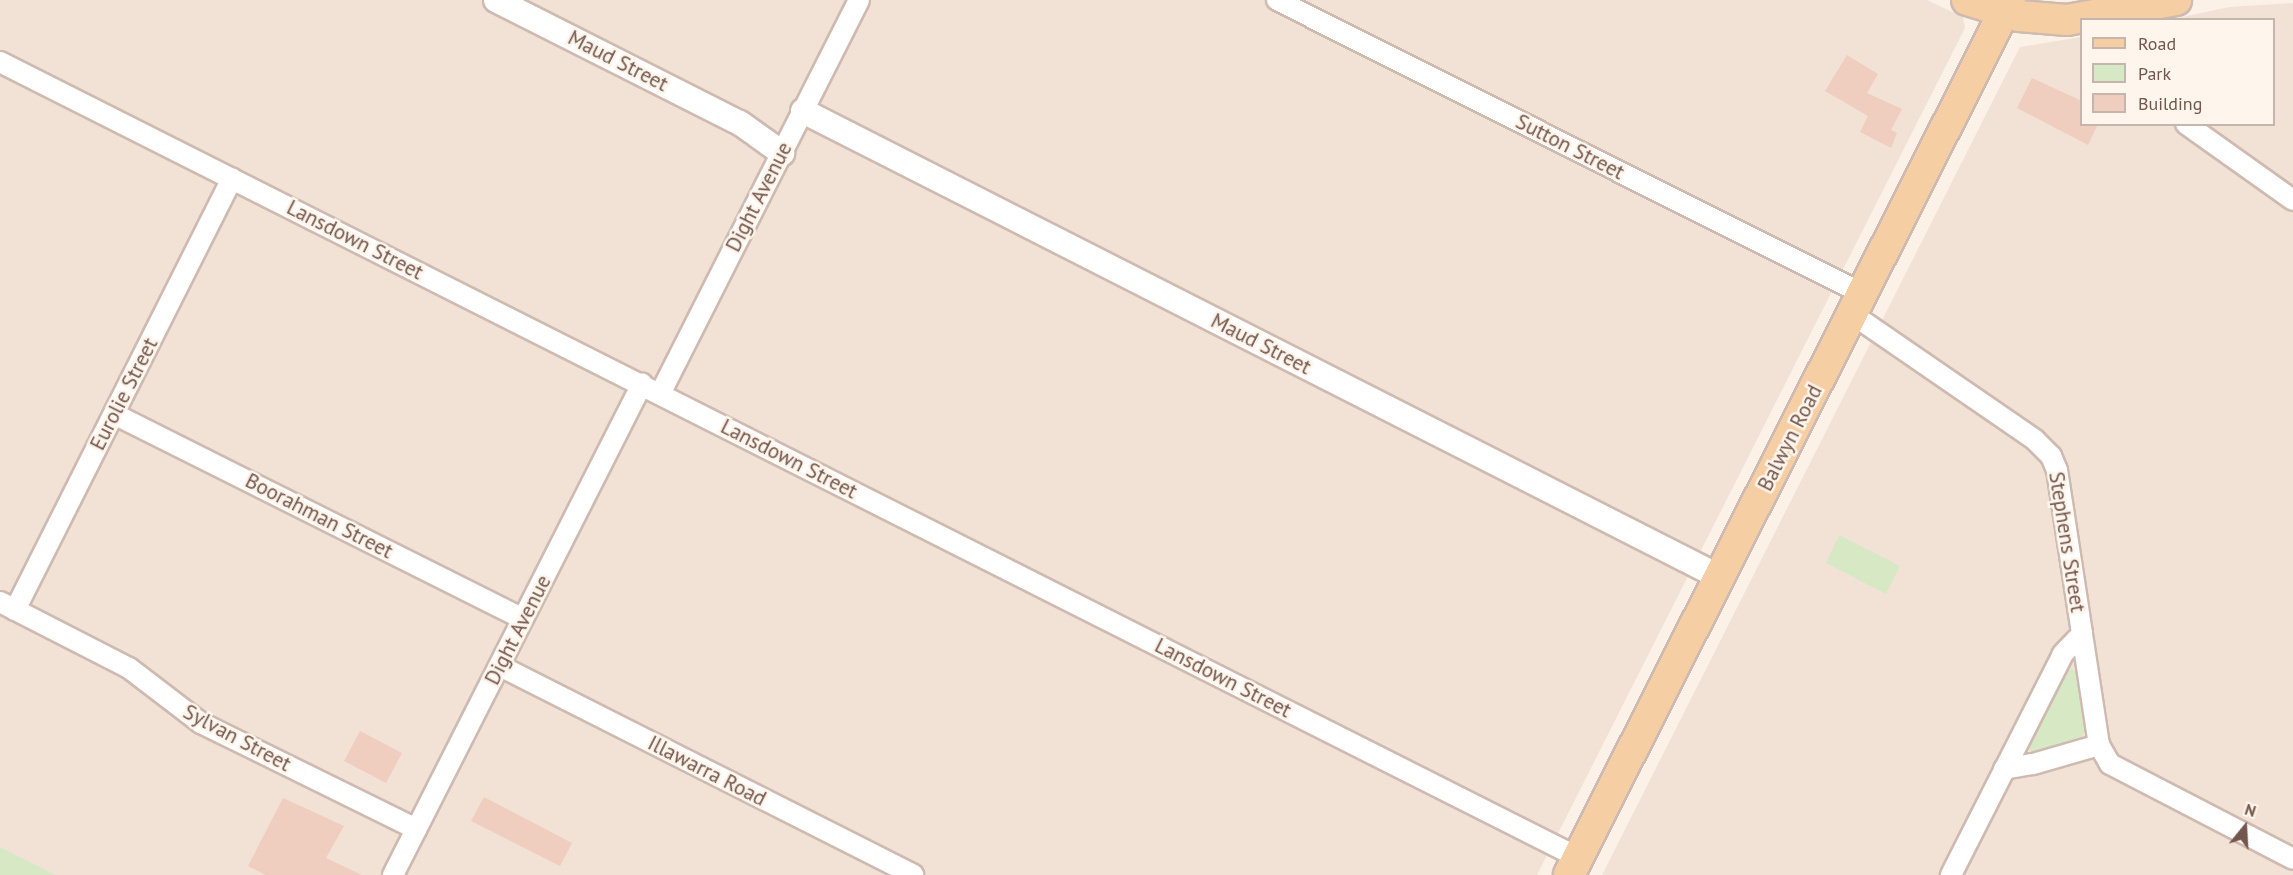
<!DOCTYPE html>
<html>
<head>
<meta charset="utf-8">
<style>
  body { margin:0 }
  #map { position:relative; width:2293px; height:875px; overflow:hidden; background:#fbf1e6; font-family:"PT Sans",sans-serif }
  div>[style] { position:absolute }
  [style*='--x'] { left:calc(var(--x)*1px); top:calc(var(--y)*1px); width:calc(var(--w)*1px); rotate:calc(var(--a)*1deg) }
  .residential>* { inset:0; background:#f2e2d5 }
  .green>* { inset:0; background:#d7e8c5 }
  .building>* { inset:0; background:#efcdbf }
  .roads { filter:drop-shadow(2px 0 #cebab0) drop-shadow(-2px 0 #cebab0) drop-shadow(0 2px #cebab0) drop-shadow(0 -2px #cebab0) }
  .minor>* { height:20px; margin:-10px; padding:0 10px; transform-origin:10px; border-radius:10px; background:#fff }
  .tertiary>* { height:24px; margin:-12px; padding:0 12px; transform-origin:12px; border-radius:12px; background:#fff }
  .primary>* { height:30px; margin:-15px; padding:0 15px; transform-origin:15px; border-radius:15px; background:#f6cea3 }
  span { translate:-50% -50%; white-space:nowrap; text-align:center; line-height:1.15; -webkit-text-stroke:5px #fef5ec; paint-order:stroke }
  .street-label { font-size:21px; color:#73564c }
  .legend { position:absolute; left:2080px; top:18px; width:195px; height:108px; box-sizing:border-box; background:#fef5ec; border:2px solid #c6b5ac; margin:0; padding:8px 10px; list-style:none; font-size:18px; color:#73564c }
  .legend li { display:flex; align-items:center; gap:12px; height:30px }
  .legend b { width:30px; border:2px solid #c6b5ac }
  .north { position:absolute; left:2215px; top:797px; width:60px; height:60px; -webkit-text-stroke:4px #fef5ec; paint-order:stroke; rotate:18deg; font-size:16px; font-weight:700; line-height:24px; text-align:center; color:#73564c }
  .north::after { content:''; display:block; margin:auto; width:21px; height:27px; background:#73564c; clip-path:polygon(50% 0,100% 100%,50% 72%,0 100%) }
</style>
</head>
<body>
<div id="map">
  <div class="residential">
    <i style="clip-path:polygon(0 0,1927px 0,1963px 17px,1965px 28px,1537px 875px,0 875px)"></i>
    <i style="clip-path:polygon(2293px 3px,2293px 875px,1602px 875px,2020px 47px,2081px 37px,2082px 124px,2274px 124px,2274px 20px,2173px 19px,2229px 7px)"></i>
  </div>
  <div class="green">
    <i style="clip-path:polygon(1839px 535px,1900px 566px,1886px 594px,1826px 563px)"></i>
    <i style="clip-path:polygon(2072px 669px,2077px 673px,2086px 731px,2081px 737px,2031px 752px,2028px 744px,2065px 671px)"></i>
    <i style="clip-path:polygon(0 847px,56px 875px,0 875px)"></i>
  </div>
  <div class="building">
    <i style="clip-path:polygon(1847px 55px,1878px 74px,1867px 93px,1902px 109px,1891px 130px,1897px 133px,1891px 148px,1860px 132px,1868px 116px,1825px 91px)"></i>
    <i style="clip-path:polygon(2032px 78px,2082px 101px,2082px 124px,2098px 124px,2088px 145px,2017px 108px)"></i>
    <i style="clip-path:polygon(360px 731px,402px 753px,386px 783px,344px 761px)"></i>
    <i style="clip-path:polygon(484px 797px,572px 843px,560px 866px,471px 821px)"></i>
    <i style="clip-path:polygon(283px 798px,344px 826px,326px 858px,362px 875px,266px 875px,248px 866px)"></i>
  </div>
  <div class="roads">
    <div class="minor">
      <i style="--x:1277;--y:0;--w:656;--a:26.64"></i>
      <i style="--x:0;--y:62;--w:1766;--a:26.75"></i>
      <i style="--x:2186;--y:124;--w:131;--a:35.4"></i>
      <i style="--x:1852;--y:314;--w:222;--a:34.5"></i>
      <i style="--x:2035;--y:440;--w:23;--a:45"></i>
      <i style="--x:2051;--y:456;--w:15;--a:67"></i>
      <i style="--x:2057;--y:470;--w:166;--a:81.3"></i>
      <i style="--x:2082;--y:634;--w:28;--a:134"></i>
      <i style="--x:2063;--y:654;--w:248;--a:116.9"></i>
      <i style="--x:660;--y:394;--w:441;--a:-63.2"></i>
      <i style="--x:114;--y:414;--w:457;--a:26.6"></i>
      <i style="--x:0;--y:602;--w:145;--a:27.1"></i>
      <i style="--x:129;--y:668;--w:91;--a:37.4"></i>
      <i style="--x:201;--y:723;--w:240;--a:26.2"></i>
      <i style="--x:15;--y:610;--w:483;--a:-63.3"></i>
      <i style="--x:2082;--y:634;--w:112;--a:81.3"></i>
      <i style="--x:2099;--y:745;--w:22;--a:60"></i>
      <i style="--x:2110;--y:764;--w:206;--a:27.4"></i>
      <i style="--x:500;--y:666;--w:463;--a:26.8"></i>
      <i style="--x:2004;--y:769;--w:29;--a:-10"></i>
      <i style="--x:2033;--y:764;--w:69;--a:-16.1"></i>
      <i style="--x:393;--y:875;--w:551;--a:-63.11"></i>
    </div>
    <div class="tertiary">
      <i style="--x:496;--y:0;--w:273;--a:26.8"></i>
      <i style="--x:740;--y:123;--w:52;--a:35.5"></i>
      <i style="--x:803;--y:111;--w:1029;--a:26.94"></i>
    </div>
    <div class="primary">
      <i style="--x:1967;--y:0;--w:54;--a:17.1"></i>
      <i style="--x:2019;--y:16;--w:48;--a:4.8"></i>
      <i style="--x:2067;--y:20;--w:111;--a:-10.4"></i>
      <i style="--x:1569;--y:875;--w:980;--a:-63.25"></i>
    </div>
  </div>
  <div class="street-label">
    <span style="left:618px;top:61px;rotate:27deg">Maud Street</span>
    <span style="left:1570px;top:147px;rotate:27deg">Sutton Street</span>
    <span style="left:759px;top:197px;rotate:-63deg">Dight Avenue</span>
    <span style="left:355px;top:240px;rotate:27deg">Lansdown Street</span>
    <span style="left:1261px;top:344px;rotate:27deg">Maud Street</span>
    <span style="left:124px;top:394px;rotate:-63deg">Eurolie Street</span>
    <span style="left:1790px;top:438px;rotate:-63deg">Balwyn Road</span>
    <span style="left:789px;top:459px;rotate:27deg">Lansdown Street</span>
    <span style="left:319px;top:516px;rotate:27deg">Boorahman Street</span>
    <span style="left:2067px;top:542px;rotate:81deg">Stephens Street</span>
    <span style="left:518px;top:630px;rotate:-63deg">Dight Avenue</span>
    <span style="left:1223px;top:678px;rotate:27deg">Lansdown Street</span>
    <span style="left:237px;top:738px;rotate:28deg">Sylvan Street</span>
    <span style="left:707px;top:771px;rotate:27deg">Illawarra Road</span>
  </div>
  <ul class="legend">
  <li><b style="height:8px;background:#f6cea3"></b>Road</li>
  <li><b style="height:16px;background:#d7e8c5"></b>Park</li>
  <li><b style="height:16px;background:#efcdbf"></b>Building</li>
  </ul>
  <div class="north">N</div>
</div>
</body>
</html>
